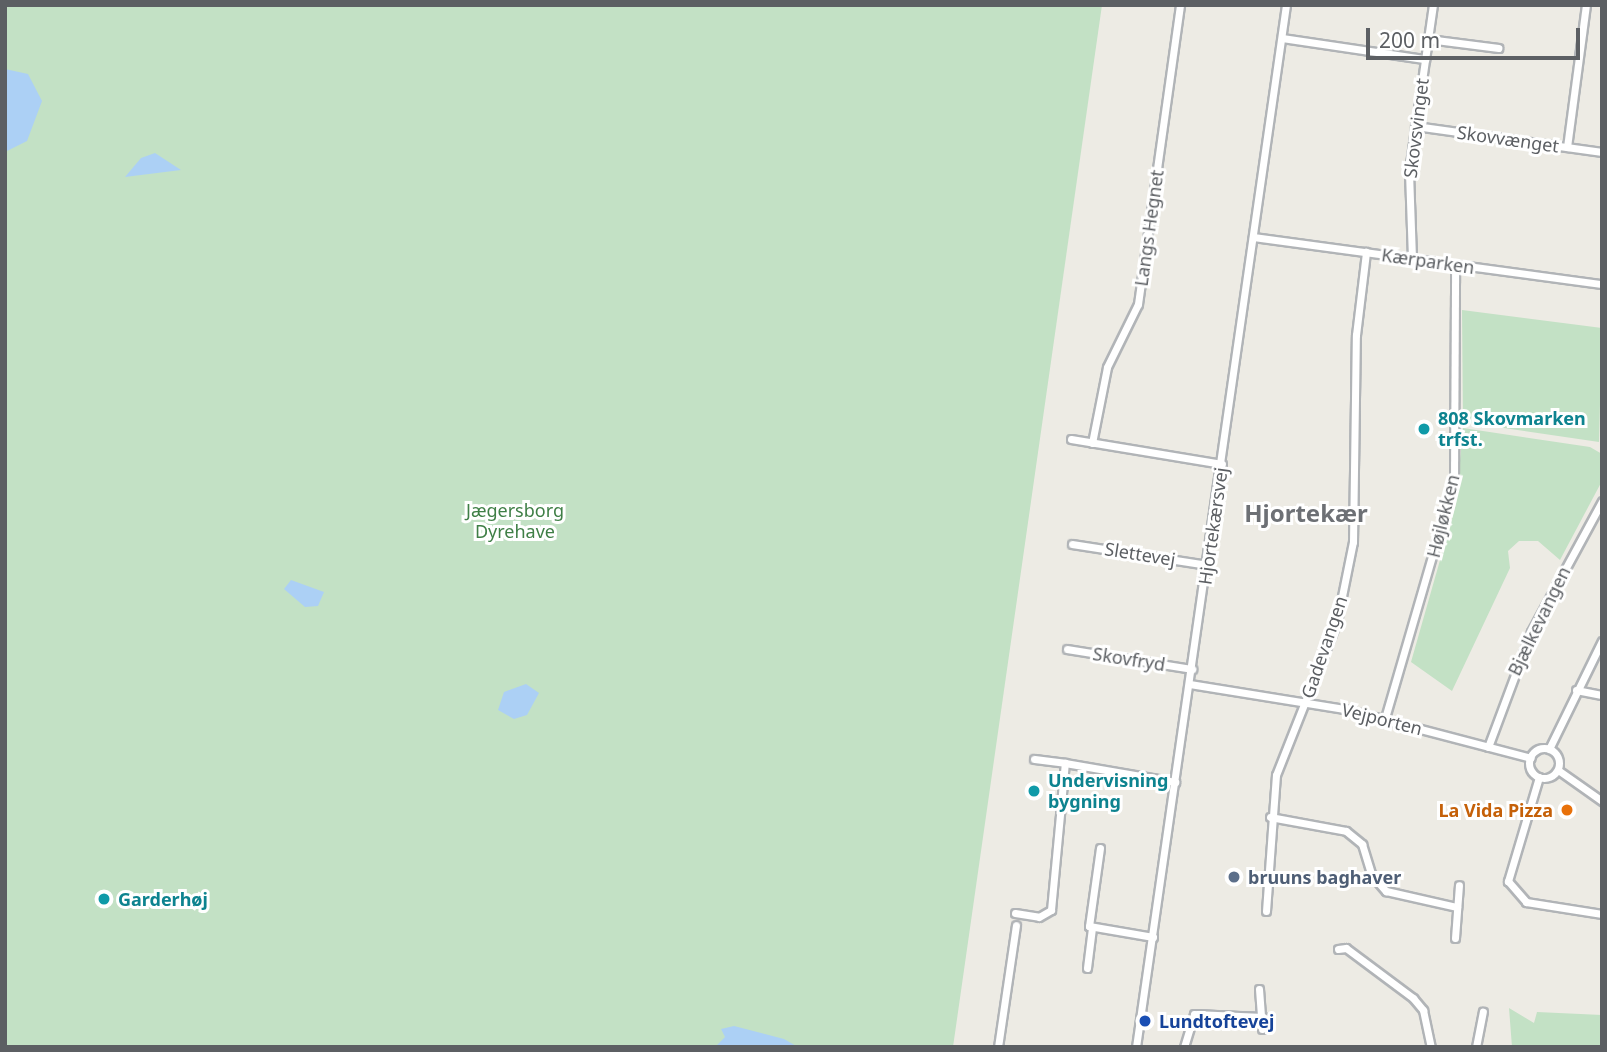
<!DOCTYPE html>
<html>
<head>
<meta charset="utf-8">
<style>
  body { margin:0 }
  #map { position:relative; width:1607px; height:1052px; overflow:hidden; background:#edebe4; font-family:"Noto Sans",sans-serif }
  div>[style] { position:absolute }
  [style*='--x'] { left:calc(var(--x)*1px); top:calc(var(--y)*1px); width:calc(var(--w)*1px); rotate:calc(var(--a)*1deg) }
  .green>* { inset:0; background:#c3e1c5 }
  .water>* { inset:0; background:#acd0f5 }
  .roads { filter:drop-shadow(2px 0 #b1b4b7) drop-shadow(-2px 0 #b1b4b7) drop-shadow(0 2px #b1b4b7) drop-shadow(0 -2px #b1b4b7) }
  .street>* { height:7px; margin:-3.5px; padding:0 3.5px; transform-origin:3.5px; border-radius:3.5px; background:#fff }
  .street>.ring { margin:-3.5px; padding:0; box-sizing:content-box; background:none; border:7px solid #fff; border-radius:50% }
  .dots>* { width:19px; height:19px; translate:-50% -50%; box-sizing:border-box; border:4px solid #fff; border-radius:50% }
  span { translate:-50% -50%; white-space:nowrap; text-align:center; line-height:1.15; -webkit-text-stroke:6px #fff; paint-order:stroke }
  .street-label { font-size:18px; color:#5c5f63 }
  .culture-label { font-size:18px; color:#0d838f; font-weight:700 }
  .left { translate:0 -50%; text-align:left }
  .park-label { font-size:18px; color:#3f7f46 }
  .food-label { font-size:18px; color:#c56008; font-weight:700 }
  .right { translate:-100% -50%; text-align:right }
  .service-label { font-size:18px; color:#4e5e75; font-weight:700 }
  .transit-label { font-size:18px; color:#164399; font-weight:700 }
  .district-label { font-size:24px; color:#6d7075; font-weight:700 }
  .frame { position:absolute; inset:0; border:7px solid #5c5f63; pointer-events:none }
  .scale { position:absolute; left:1366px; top:28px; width:214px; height:32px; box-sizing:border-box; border:4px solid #5c5f63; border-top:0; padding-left:9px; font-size:21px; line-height:24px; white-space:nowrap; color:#5c5f63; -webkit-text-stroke:5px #fff; paint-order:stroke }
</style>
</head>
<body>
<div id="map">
  <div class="green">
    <i style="clip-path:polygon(5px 5px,1102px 5px,953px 1047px,5px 1047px)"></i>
    <i style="clip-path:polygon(1462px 310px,1602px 328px,1599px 442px,1463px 422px)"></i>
    <i style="clip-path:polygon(1463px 428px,1590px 447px,1602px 454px,1602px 481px,1560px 560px,1538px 541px,1519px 541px,1508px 551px,1510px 568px,1452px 691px,1411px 662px,1456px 504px)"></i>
    <i style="clip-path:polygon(1509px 1008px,1534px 1023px,1537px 1012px,1602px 1015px,1602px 1047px,1512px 1047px)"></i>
  </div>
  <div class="water">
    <i style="clip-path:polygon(5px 69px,28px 74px,42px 101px,27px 141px,5px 152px)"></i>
    <i style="clip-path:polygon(155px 153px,181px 170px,125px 177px,141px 158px)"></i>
    <i style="clip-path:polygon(291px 580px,324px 592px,318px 606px,305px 607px,284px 589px)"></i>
    <i style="clip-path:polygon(526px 684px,539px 693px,527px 715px,514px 719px,498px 710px,504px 692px)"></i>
    <i style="clip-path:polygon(734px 1026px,784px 1039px,798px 1047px,715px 1047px,725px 1037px,721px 1029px)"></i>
  </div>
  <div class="roads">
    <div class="street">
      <i style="--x:1282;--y:38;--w:145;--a:8.4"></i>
      <i style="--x:1428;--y:39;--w:71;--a:7.3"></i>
      <i style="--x:1415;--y:126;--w:189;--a:7.9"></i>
      <i style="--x:1567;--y:147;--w:143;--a:-82.4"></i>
      <i style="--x:1253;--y:237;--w:352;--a:7.7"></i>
      <i style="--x:1412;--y:258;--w:87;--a:-92"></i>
      <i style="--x:1409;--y:171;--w:168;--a:-81.8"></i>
      <i style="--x:1071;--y:439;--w:153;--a:9.4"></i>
      <i style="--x:1092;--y:443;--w:77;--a:-78.8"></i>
      <i style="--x:1107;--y:367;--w:70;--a:-63.8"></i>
      <i style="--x:1138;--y:304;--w:302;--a:-82"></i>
      <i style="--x:1072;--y:544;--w:137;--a:8.8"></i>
      <i style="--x:1067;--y:649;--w:127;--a:9.1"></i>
      <i style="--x:1190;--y:684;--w:156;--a:9.2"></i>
      <i style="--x:1344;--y:709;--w:193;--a:14.7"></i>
      <i style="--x:1576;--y:690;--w:26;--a:11"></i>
      <i style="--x:1385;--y:718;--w:248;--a:-73.8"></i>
      <i style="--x:1454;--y:480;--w:216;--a:-89.7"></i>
      <i style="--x:1488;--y:747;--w:123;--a:-69.5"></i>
      <i style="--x:1531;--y:632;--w:149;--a:-61.5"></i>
      <i class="ring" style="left:1529px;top:748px;width:23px;height:23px"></i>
      <i style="--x:1549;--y:749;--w:120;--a:-63.9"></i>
      <i style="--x:1034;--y:759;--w:31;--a:7"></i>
      <i style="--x:1558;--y:770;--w:54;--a:35.2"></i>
      <i style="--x:1539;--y:777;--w:109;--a:106.6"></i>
      <i style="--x:1508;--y:881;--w:28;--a:49"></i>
      <i style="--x:1526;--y:902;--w:77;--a:9"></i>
      <i style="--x:1270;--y:817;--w:77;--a:10.4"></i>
      <i style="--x:1346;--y:831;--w:21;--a:39"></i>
      <i style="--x:1362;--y:844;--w:31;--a:73"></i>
      <i style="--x:1371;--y:874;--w:23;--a:49"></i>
      <i style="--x:1386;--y:891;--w:73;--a:12.7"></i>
      <i style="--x:1100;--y:848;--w:79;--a:98"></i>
      <i style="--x:1089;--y:926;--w:65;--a:9.8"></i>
      <i style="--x:1266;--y:911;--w:136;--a:-85.8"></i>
      <i style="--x:1276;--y:775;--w:166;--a:-68.4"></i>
      <i style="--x:1337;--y:621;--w:81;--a:-78.6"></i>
      <i style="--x:1353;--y:542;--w:207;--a:-89.2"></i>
      <i style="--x:1356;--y:335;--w:84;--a:-83.1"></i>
      <i style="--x:1015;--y:913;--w:24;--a:9"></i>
      <i style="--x:1039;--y:917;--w:14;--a:-30"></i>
      <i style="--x:1051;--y:910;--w:148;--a:-84.6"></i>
      <i style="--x:1065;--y:763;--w:112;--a:9.8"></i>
      <i style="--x:1455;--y:938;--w:53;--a:-85.7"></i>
      <i style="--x:1338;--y:949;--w:8;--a:-7"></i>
      <i style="--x:1346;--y:948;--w:84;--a:36.7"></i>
      <i style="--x:1413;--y:998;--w:16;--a:50"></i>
      <i style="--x:1423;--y:1010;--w:38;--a:78"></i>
      <i style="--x:1087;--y:968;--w:40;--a:-82.9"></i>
      <i style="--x:1259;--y:989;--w:40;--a:85.7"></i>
      <i style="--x:998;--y:1047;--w:123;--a:-81.6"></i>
      <i style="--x:1136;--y:1047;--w:1053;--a:-81.81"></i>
      <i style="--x:1184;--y:1047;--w:34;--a:-73"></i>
      <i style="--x:1194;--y:1014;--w:69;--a:2.5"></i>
      <i style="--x:1476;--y:1047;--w:36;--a:-79"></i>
    </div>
  </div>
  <div class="dots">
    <i style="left:1424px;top:429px;background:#0f9aa8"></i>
    <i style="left:1034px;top:791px;background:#0f9aa8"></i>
    <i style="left:1567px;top:810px;background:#e8710a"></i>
    <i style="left:1234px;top:877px;background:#5c6f8a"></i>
    <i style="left:104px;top:899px;background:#0f9aa8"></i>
    <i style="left:1145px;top:1021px;background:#1a4fb4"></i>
  </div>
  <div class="street-label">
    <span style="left:1416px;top:128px;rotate:-83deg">Skovsvinget</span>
    <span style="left:1508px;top:139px;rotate:8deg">Skovvænget</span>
    <span style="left:1149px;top:228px;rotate:-82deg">Langs Hegnet</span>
    <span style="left:1428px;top:261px;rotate:8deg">Kærparken</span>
    <span style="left:1443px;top:516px;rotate:-76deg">Højløkken</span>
    <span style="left:1213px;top:526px;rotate:-82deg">Hjortekærsvej</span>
    <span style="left:1140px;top:554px;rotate:9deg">Slettevej</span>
    <span style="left:1539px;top:621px;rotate:-64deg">Bjælkevangen</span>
    <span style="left:1324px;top:647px;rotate:-71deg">Gadevangen</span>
    <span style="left:1129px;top:659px;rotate:9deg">Skovfryd</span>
    <span style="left:1382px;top:719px;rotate:14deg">Vejporten</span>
  </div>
  <div class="culture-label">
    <span class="left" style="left:1438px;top:429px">808 Skovmarken<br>trfst.</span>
    <span class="left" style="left:1048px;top:791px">Undervisning<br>bygning</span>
    <span class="left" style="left:118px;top:899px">Garderhøj</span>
  </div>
  <div class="park-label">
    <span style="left:515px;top:521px">Jægersborg<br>Dyrehave</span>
  </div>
  <div class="food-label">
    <span class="right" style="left:1553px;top:810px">La Vida Pizza</span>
  </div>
  <div class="service-label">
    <span class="left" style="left:1248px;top:877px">bruuns baghaver</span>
  </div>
  <div class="transit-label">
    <span class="left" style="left:1159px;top:1021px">Lundtoftevej</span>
  </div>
  <div class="district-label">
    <span style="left:1306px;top:513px">Hjortekær</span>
  </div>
  <div class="frame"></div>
  <div class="scale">200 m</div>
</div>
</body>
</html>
